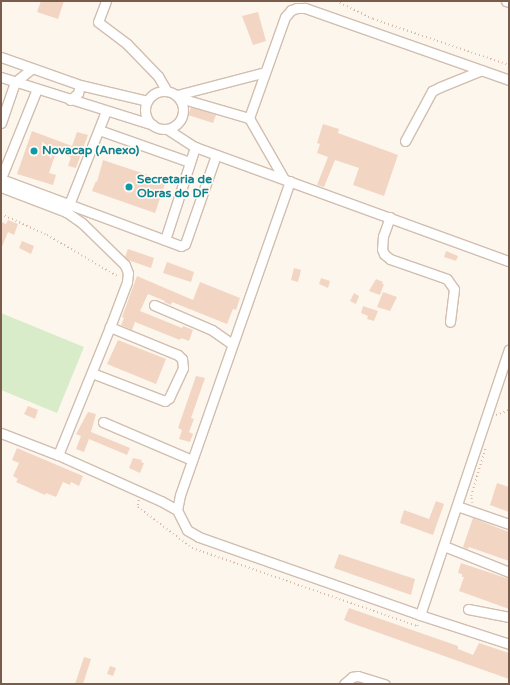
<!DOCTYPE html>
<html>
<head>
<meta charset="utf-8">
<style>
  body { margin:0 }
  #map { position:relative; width:510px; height:685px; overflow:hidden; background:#fdf6ec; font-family:"Varela Round",sans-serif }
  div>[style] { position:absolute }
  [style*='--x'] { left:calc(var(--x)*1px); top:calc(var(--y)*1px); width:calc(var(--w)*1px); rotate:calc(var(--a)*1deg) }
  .green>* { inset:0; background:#d8ecc9 }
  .building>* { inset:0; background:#f3d5c3 }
  .path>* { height:1.5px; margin-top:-0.75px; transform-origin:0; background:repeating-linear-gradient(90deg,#d9b8a5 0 1px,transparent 0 4px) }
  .roads { filter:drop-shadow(1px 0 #d1beb0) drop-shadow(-1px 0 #d1beb0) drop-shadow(0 1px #d1beb0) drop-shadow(0 -1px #d1beb0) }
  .minor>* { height:9px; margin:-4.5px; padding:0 4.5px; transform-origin:4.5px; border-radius:4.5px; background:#fff }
  .minor>.ring { margin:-4.5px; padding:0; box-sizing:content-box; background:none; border:9px solid #fff; border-radius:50% }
  .dots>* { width:11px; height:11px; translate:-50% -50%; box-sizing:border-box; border:2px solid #fffaf3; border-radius:50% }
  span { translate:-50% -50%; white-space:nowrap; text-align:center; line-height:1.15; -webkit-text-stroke:3.5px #fffaf3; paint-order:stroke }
  .culture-label { font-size:12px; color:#0d838f; font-weight:700 }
  .left { translate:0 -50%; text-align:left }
  .frame { position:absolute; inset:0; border:2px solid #7a5c4d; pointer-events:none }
</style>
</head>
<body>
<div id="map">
  <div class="green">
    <i style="clip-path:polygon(1px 313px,84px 347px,57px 413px,1px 390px)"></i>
  </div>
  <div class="building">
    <i style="clip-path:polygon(41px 1px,64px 1px,58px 19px,37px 12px)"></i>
    <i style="clip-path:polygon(258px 12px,266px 41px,253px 45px,242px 16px)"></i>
    <i style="clip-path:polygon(191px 107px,216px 115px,213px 123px,188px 115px)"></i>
    <i style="clip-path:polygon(323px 124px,339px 129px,338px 133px,398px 155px,384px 196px,353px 185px,359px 168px,335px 160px,324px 187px,317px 185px,328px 157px,317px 153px,320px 144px,317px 143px)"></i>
    <i style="clip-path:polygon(32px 131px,72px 146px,77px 132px,88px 135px,76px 168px,68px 166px,71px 157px,56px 152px,49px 173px,56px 175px,53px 185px,17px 174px)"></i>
    <i style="clip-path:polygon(103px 160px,166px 181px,155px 213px,92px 191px,96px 181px,97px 182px)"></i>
    <i style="clip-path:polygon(8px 220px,18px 224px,14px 235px,8px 232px,1px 249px,1px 222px,6px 224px)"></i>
    <i style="clip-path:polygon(22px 241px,34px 246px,31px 254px,19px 248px)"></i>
    <i style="clip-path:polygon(128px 249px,154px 258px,151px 268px,128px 260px,125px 257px)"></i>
    <i style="clip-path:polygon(446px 251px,458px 256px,456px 261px,444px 257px)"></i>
    <i style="clip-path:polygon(167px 262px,194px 272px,191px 282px,163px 273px)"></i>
    <i style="clip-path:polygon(294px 268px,301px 270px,298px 282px,291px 280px)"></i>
    <i style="clip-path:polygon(137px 276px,193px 300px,200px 282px,240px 298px,236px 310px,233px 309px,227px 324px,172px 302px,171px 305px,164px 302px,165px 301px,148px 294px,140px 311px,182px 328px,183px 326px,193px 330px,189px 341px,181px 338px,180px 340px,135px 322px,132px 330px,121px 325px,124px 318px,122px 317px)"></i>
    <i style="clip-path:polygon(321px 278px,330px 281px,328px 288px,319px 284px)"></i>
    <i style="clip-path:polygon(376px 279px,383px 282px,382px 284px,384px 284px,380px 295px,369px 291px)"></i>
    <i style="clip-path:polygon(383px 292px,397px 297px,390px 311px,377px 307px)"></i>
    <i style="clip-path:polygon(354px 293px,359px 296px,356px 304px,350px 301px)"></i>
    <i style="clip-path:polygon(363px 306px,378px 311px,374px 321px,367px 319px,368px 316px,361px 313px)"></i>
    <i style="clip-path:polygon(118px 340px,166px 359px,156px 384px,107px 364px)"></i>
    <i style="clip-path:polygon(196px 376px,205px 378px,191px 418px,194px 419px,189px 432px,193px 434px,190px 442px,179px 439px,182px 430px,178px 428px)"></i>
    <i style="clip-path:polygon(28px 406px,38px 410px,35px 419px,24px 414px)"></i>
    <i style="clip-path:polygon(88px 412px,96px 414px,91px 432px,130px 448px,127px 455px,89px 439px,84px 452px,76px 449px,81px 436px,76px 434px)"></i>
    <i style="clip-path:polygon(17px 448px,83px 476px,79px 486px,71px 482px,70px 485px,63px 482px,56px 497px,46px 493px,45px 495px,16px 482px,18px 479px,13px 476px,19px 463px,12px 460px)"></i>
    <i style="clip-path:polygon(133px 458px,142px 460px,141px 462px,144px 463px,140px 473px,129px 468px)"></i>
    <i style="clip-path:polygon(497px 483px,509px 487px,509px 512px,490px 505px)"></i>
    <i style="clip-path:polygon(436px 501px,444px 504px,433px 535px,400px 523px,404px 510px,429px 519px)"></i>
    <i style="clip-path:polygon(473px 518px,509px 532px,509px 561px,469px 547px,468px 549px,463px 547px)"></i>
    <i style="clip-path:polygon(339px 554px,415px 579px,411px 595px,334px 568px)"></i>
    <i style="clip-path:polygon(461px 563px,509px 579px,509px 609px,459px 591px,464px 577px,462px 577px,462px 574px,458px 573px)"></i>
    <i style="clip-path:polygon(349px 608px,458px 646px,458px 649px,473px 655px,479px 643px,509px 653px,509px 679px,351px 623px,344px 620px)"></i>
    <i style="clip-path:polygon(84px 657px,91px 659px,83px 684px,75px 684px)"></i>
    <i style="clip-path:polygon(110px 666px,116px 668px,113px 676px,107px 674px)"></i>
  </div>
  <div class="path">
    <i style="--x:336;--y:1;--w:41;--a:25.9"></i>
    <i style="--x:373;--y:19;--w:144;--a:18.7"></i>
    <i style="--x:1;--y:214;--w:51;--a:24.5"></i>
    <i style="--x:47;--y:235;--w:83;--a:30.3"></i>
    <i style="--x:496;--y:415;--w:14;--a:-21"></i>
    <i style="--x:139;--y:500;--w:7;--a:98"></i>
    <i style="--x:138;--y:507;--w:68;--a:37.2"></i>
    <i style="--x:192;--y:548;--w:238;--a:19.1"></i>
    <i style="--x:417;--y:626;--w:3;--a:-72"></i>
    <i style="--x:472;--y:503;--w:7;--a:-98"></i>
    <i style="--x:471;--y:496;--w:49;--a:-73.4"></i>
  </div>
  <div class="roads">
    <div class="minor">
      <i style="--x:106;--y:1;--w:22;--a:111"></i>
      <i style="--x:98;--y:22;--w:36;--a:37"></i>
      <i style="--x:127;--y:44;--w:45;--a:45.9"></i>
      <i style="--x:158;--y:76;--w:16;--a:60"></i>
      <i style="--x:506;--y:1;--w:3;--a:18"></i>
      <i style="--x:1;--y:57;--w:84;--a:19.5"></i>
      <i style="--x:80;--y:85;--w:69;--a:13.4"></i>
      <i style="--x:1;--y:77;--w:159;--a:17.5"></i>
      <i class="ring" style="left:145px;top:91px;width:29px;height:29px"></i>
      <i style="--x:177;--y:95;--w:91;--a:-14.6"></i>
      <i style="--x:180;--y:98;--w:72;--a:16.2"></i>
      <i style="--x:249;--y:118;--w:70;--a:60.2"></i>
      <i style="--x:70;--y:100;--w:11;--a:-41"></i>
      <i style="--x:78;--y:93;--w:8;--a:-76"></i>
      <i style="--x:249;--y:118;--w:107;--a:-70.4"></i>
      <i style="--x:285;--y:17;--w:9;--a:-49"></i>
      <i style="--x:291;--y:10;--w:6;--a:-18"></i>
      <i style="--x:297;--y:8;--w:8;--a:0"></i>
      <i style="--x:305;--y:8;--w:216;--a:19.4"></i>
      <i style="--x:1;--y:123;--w:43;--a:-71.1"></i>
      <i style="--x:15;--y:82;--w:22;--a:-39"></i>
      <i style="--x:167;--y:129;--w:33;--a:33"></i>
      <i style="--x:195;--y:147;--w:334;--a:20"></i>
      <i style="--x:99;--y:130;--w:96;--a:19.4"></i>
      <i style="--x:405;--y:141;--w:57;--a:-61.6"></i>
      <i style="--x:432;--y:91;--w:9;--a:-27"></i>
      <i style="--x:440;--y:87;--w:45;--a:-22"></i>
      <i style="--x:1;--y:178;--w:96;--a:-68"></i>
      <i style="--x:1;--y:179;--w:192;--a:20.4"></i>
      <i style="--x:181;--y:246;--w:4;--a:-27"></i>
      <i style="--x:185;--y:244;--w:94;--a:-70.8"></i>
      <i style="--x:290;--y:181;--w:333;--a:109.3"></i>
      <i style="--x:180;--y:495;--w:15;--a:101"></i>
      <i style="--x:177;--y:510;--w:22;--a:63"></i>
      <i style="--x:187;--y:530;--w:14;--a:30"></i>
      <i style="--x:199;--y:537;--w:234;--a:19.4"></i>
      <i style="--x:420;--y:615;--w:280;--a:-71.5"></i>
      <i style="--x:1;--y:187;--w:70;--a:21"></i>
      <i style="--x:390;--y:217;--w:20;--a:110"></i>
      <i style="--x:383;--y:236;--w:13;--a:94"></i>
      <i style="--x:382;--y:249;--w:5;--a:68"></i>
      <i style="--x:384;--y:254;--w:8;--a:40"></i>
      <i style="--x:390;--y:259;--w:60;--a:19.3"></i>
      <i style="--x:447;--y:279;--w:12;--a:55"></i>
      <i style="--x:454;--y:289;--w:33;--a:97"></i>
      <i style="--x:165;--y:240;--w:98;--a:-72.1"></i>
      <i style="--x:154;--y:305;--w:63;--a:23.3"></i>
      <i style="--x:212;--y:330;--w:24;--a:35"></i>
      <i style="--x:92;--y:373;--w:78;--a:21"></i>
      <i style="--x:165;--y:401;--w:5;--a:-37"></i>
      <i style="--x:169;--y:398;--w:33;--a:-65"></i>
      <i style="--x:183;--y:368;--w:9;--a:-96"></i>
      <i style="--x:182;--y:359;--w:6;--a:-135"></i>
      <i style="--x:178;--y:355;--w:74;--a:-157.6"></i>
      <i style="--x:103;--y:422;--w:97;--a:23.1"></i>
      <i style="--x:1;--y:433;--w:61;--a:21.1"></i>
      <i style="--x:58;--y:455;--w:113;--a:24.1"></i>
      <i style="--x:161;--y:501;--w:18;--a:29"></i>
      <i style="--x:58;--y:455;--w:138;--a:-67.9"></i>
      <i style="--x:110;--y:327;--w:48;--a:-69.3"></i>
      <i style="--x:127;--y:282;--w:9;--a:-84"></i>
      <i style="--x:128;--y:273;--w:9;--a:-111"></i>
      <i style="--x:125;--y:265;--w:60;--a:-135.7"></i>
      <i style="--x:82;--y:223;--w:19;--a:-145"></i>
      <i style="--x:66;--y:212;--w:109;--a:-68.4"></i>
      <i style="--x:457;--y:506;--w:55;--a:19.1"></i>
      <i style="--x:444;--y:546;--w:70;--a:21.8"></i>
      <i style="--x:468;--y:609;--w:42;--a:11"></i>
      <i style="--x:420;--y:615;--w:94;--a:18"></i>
      <i style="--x:344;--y:684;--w:11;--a:-41"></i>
      <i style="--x:352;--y:677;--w:6;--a:-9"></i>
      <i style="--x:358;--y:676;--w:28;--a:17"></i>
    </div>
  </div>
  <div class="dots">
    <i style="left:34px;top:151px;background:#0f9aa8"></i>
    <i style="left:129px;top:187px;background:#0f9aa8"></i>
  </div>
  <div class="culture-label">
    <span class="left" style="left:42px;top:151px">Novacap (Anexo)</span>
    <span class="left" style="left:137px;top:187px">Secretaria de<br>Obras do DF</span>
  </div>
  <div class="frame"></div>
</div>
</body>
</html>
